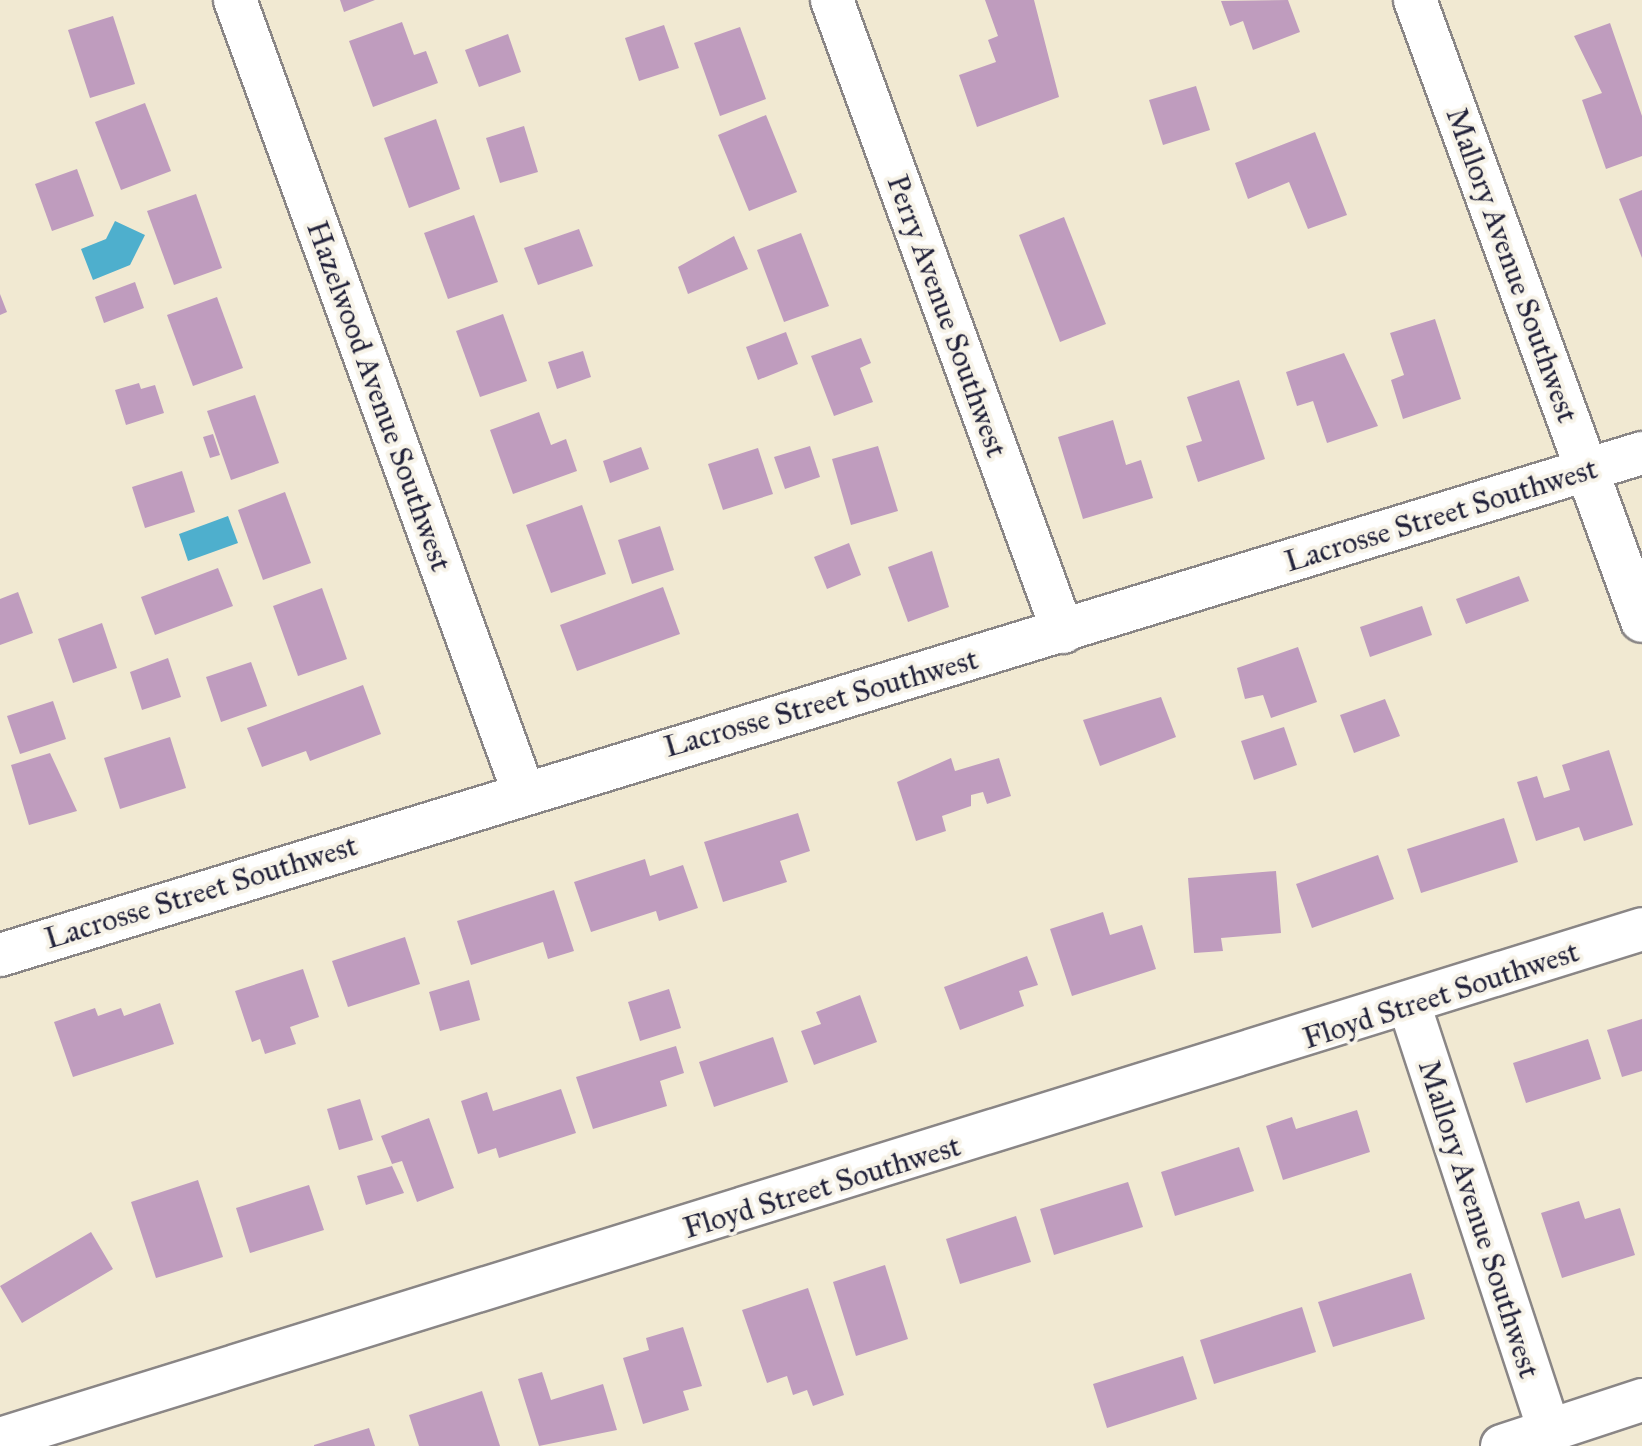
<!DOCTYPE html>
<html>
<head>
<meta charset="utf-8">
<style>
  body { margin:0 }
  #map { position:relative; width:1642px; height:1446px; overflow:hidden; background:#f1e9d2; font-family:"IM FELL Great Primer",serif }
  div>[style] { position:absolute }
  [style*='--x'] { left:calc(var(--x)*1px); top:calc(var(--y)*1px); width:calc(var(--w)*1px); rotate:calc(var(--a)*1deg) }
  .water>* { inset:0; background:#4eafcd }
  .building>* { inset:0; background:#bf9cbe }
  .roads { filter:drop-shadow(2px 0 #8a8686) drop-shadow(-2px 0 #8a8686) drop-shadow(0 2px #8a8686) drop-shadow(0 -2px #8a8686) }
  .minor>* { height:42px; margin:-21px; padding:0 21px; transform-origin:21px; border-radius:21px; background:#fff }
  span { translate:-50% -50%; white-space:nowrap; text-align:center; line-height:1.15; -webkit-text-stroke:8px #f7f3e8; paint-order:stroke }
  .street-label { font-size:30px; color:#22223b }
</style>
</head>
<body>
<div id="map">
  <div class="water">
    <i style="clip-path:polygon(115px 221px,145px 235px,130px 265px,93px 280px,81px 249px,106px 239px)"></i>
    <i style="clip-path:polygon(228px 516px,238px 543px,188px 561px,179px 534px)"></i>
  </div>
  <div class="building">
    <i style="clip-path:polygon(340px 0,375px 0,344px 12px)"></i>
    <i style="clip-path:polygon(985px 0,1034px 0,1059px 97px,977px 127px,959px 75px,996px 62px,988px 40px,998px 36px)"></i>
    <i style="clip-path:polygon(1288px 0,1300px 32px,1253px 50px,1243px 21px,1230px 26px,1221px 1px)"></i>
    <i style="clip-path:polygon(113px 16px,135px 84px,90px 98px,68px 30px)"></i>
    <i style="clip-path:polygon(402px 22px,414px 55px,426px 51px,438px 83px,373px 107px,349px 41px)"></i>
    <i style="clip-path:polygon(1610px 23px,1642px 116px,1642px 156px,1606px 169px,1582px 100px,1602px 93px,1574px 36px)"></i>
    <i style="clip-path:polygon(664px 25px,679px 68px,639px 81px,625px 38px)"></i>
    <i style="clip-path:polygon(740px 27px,766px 99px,720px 116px,694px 43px)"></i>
    <i style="clip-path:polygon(508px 34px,521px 72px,479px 87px,465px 50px)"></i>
    <i style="clip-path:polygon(1196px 86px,1210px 130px,1163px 145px,1149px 100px)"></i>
    <i style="clip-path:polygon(145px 103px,171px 171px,121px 190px,95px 122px)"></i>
    <i style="clip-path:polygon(766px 115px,797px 192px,749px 211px,718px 135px)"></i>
    <i style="clip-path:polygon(436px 119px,460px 189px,409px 208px,384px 138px)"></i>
    <i style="clip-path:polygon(524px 126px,538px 172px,500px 183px,486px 138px)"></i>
    <i style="clip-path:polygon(1315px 132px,1347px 215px,1308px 229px,1289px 182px,1248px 199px,1235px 163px)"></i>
    <i style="clip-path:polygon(77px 169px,94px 216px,52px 231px,35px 184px)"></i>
    <i style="clip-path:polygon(1642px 190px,1642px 258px,1619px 199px)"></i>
    <i style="clip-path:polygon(196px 194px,222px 268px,174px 285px,147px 211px)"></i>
    <i style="clip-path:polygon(474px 215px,498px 282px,448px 299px,424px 233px)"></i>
    <i style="clip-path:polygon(1064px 217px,1106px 324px,1060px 342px,1019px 235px)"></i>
    <i style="clip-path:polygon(579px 229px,593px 266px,538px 285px,524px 248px)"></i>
    <i style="clip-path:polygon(801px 233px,829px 306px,784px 322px,757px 250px)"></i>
    <i style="clip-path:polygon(734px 236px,748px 269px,688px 294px,678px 267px)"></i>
    <i style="clip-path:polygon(135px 282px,144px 308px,104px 323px,95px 297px)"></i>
    <i style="clip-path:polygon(0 294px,7px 312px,0 315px)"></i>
    <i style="clip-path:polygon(217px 297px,243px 368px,193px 386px,167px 315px)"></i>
    <i style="clip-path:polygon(503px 314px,527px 381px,480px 397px,456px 331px)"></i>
    <i style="clip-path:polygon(1435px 319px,1461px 399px,1403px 419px,1391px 380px,1404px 375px,1390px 333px)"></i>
    <i style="clip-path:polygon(786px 332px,798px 364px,758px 380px,746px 347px)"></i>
    <i style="clip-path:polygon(861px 338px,871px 363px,860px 368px,873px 402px,834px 416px,811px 356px)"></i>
    <i style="clip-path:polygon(583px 351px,591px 377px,557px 389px,548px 362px)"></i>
    <i style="clip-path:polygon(1344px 353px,1378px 426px,1327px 443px,1313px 401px,1297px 406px,1286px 372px)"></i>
    <i style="clip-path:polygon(1239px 380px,1265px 459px,1198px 482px,1186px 446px,1202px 441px,1187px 397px)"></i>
    <i style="clip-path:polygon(139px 383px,141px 389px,155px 385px,164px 413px,126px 425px,115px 390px)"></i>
    <i style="clip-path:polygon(255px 395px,279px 463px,231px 480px,207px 411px)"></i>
    <i style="clip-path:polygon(539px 412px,551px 445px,566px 439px,577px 471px,513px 494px,490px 430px)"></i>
    <i style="clip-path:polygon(1113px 420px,1126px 465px,1141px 460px,1153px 498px,1083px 519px,1058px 437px)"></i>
    <i style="clip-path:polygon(213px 434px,220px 455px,210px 458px,203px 437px)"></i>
    <i style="clip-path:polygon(810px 446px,820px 477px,785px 489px,774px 457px)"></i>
    <i style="clip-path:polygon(878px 446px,898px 511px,851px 525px,832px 459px)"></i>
    <i style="clip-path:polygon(641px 447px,649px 469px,610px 483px,603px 461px)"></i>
    <i style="clip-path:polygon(758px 448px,773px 494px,723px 510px,708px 464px)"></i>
    <i style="clip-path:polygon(182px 471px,195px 512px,145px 528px,132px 487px)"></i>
    <i style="clip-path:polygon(285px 492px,311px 563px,263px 580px,238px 510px)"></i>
    <i style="clip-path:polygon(582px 505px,606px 574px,551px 593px,526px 525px)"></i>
    <i style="clip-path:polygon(660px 526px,674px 570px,632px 584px,618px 540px)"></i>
    <i style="clip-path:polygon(849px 543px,861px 575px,827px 589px,814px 557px)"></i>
    <i style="clip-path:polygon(932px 551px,949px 607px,908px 622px,888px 567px)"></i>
    <i style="clip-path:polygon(218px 568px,233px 606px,155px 635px,141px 597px)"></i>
    <i style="clip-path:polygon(1519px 576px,1529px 601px,1466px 624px,1456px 599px)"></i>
    <i style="clip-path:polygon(663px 587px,680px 634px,577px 671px,560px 625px)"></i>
    <i style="clip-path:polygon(322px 588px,347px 659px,298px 676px,273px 606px)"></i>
    <i style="clip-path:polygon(18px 592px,33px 633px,0 645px,0 599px)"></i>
    <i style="clip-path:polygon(1422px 606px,1432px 635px,1370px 657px,1360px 627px)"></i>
    <i style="clip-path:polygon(102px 623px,117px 668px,73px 683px,58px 639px)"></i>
    <i style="clip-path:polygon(1298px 647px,1317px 702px,1271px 718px,1263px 695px,1245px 699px,1237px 668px)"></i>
    <i style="clip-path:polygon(168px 658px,181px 697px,142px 710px,130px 672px)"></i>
    <i style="clip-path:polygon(251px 662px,267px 706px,221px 722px,206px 677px)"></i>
    <i style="clip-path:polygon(363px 685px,381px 734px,310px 761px,306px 751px,262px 767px,247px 728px)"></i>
    <i style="clip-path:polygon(1161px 697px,1176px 737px,1100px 766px,1083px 720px)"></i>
    <i style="clip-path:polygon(1385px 699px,1400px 736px,1354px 753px,1340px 715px)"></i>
    <i style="clip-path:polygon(53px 701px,66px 739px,20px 754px,7px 716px)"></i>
    <i style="clip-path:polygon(1284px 727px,1297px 765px,1254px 780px,1241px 741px)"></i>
    <i style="clip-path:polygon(170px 737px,186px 788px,120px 809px,104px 758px)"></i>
    <i style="clip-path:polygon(1609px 750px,1633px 825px,1584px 841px,1579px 827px,1536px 841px,1517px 782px,1537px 776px,1544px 798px,1570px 790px,1562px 765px)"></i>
    <i style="clip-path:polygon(50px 753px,77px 811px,29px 825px,11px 765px)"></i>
    <i style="clip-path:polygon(951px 758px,955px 771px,999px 758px,1011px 796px,987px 804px,983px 792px,971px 795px,971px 806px,942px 816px,946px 831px,916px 841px,897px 782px)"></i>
    <i style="clip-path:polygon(798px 813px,810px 851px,780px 861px,787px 882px,723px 902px,704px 842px)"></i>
    <i style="clip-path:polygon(1504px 818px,1518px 862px,1421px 893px,1407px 849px)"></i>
    <i style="clip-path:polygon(1378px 855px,1394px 899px,1312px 928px,1296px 884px)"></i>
    <i style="clip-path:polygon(645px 859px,650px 876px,683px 865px,698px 908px,659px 921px,656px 911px,591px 932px,574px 882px)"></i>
    <i style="clip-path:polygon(1276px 871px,1281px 933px,1221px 938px,1223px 951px,1194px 953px,1188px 878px)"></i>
    <i style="clip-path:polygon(554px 890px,574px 951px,548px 959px,543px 942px,471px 965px,457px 921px)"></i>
    <i style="clip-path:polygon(1103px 912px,1110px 935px,1142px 925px,1156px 969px,1072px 996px,1050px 929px)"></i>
    <i style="clip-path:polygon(405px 937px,420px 984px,348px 1007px,332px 961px)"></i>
    <i style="clip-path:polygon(1027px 956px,1038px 985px,1019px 991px,1024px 1006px,960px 1030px,944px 987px)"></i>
    <i style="clip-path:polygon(303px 969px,319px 1017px,290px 1027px,296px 1044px,265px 1054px,260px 1039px,252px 1042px,235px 991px)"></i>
    <i style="clip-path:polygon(469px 980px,480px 1020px,440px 1031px,429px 992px)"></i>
    <i style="clip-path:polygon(669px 989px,681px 1028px,640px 1041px,628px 1002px)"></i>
    <i style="clip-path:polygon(860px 995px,877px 1042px,814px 1065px,801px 1031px,821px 1024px,816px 1012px)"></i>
    <i style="clip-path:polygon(160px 1003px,174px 1044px,73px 1077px,54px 1022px,95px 1008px,98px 1016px,121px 1008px,124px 1016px)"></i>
    <i style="clip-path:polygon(1642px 1019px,1642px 1071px,1622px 1077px,1607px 1030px)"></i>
    <i style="clip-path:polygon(773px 1037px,788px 1082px,714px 1107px,699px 1062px)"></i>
    <i style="clip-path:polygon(1588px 1039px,1601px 1079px,1526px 1103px,1513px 1063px)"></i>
    <i style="clip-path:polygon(676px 1046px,684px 1073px,660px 1081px,667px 1106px,593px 1129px,576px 1077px)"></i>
    <i style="clip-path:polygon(561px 1089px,576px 1133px,499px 1158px,496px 1148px,478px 1154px,461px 1101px,487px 1092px,493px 1111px)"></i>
    <i style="clip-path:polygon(360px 1099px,373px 1140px,339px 1150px,327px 1109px)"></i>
    <i style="clip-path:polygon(1357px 1110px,1370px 1152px,1283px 1180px,1266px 1126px,1292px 1117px,1296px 1129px)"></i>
    <i style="clip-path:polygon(429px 1118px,454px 1188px,417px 1202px,402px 1161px,392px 1164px,381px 1136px)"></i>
    <i style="clip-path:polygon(1239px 1147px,1254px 1191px,1175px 1216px,1161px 1172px)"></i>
    <i style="clip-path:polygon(392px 1166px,404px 1193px,366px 1205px,357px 1176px)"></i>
    <i style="clip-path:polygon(198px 1180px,223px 1257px,156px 1278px,131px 1202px)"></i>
    <i style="clip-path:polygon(1128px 1182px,1143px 1227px,1054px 1255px,1040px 1209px)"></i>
    <i style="clip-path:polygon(309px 1185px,324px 1230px,250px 1253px,236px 1208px)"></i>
    <i style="clip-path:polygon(1579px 1201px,1585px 1219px,1620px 1208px,1635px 1255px,1562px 1278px,1541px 1213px)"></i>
    <i style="clip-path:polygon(1016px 1216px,1031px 1262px,960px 1284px,946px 1239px)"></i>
    <i style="clip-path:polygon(91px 1232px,113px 1269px,22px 1323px,0 1286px)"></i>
    <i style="clip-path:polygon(885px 1265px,908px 1339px,856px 1356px,833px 1282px)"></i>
    <i style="clip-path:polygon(1411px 1273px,1425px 1319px,1333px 1347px,1318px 1302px)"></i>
    <i style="clip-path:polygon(808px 1288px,844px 1395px,813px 1406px,807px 1390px,793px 1395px,787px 1376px,767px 1383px,742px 1310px)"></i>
    <i style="clip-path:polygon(1302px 1307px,1316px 1352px,1214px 1384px,1200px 1340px)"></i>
    <i style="clip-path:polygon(683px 1327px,702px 1386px,683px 1391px,689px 1410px,643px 1424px,623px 1358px,649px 1350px,646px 1338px)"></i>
    <i style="clip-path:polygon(1183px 1356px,1197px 1399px,1107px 1428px,1093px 1384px)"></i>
    <i style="clip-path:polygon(542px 1372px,551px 1400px,603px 1384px,617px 1430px,539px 1446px,518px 1379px)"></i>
    <i style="clip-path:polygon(482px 1391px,500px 1446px,419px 1446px,409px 1415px)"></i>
    <i style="clip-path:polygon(369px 1428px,375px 1446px,314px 1446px,314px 1445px)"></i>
  </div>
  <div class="roads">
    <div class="minor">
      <i style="--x:235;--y:0;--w:842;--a:69.99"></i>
      <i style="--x:832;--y:0;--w:673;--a:69.92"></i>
      <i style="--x:1415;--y:0;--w:661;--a:69.92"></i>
      <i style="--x:0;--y:955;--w:1717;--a:-17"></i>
      <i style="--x:1410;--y:1007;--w:446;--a:71.8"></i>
      <i style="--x:0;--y:1439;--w:1719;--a:-17.25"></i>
      <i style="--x:1502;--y:1446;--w:147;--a:-18.2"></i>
    </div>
  </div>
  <div class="street-label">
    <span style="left:1512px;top:265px;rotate:70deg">Mallory Avenue Southwest</span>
    <span style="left:947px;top:316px;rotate:70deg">Perry Avenue Southwest</span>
    <span style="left:379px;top:396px;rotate:70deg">Hazelwood Avenue Southwest</span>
    <span style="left:1441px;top:515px;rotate:-17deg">Lacrosse Street Southwest</span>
    <span style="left:821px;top:703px;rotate:-16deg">Lacrosse Street Southwest</span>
    <span style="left:201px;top:892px;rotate:-17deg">Lacrosse Street Southwest</span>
    <span style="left:1441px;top:995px;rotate:-18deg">Floyd Street Southwest</span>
    <span style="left:822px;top:1187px;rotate:-17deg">Floyd Street Southwest</span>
    <span style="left:1479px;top:1219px;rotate:72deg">Mallory Avenue Southwest</span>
  </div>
</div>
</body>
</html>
